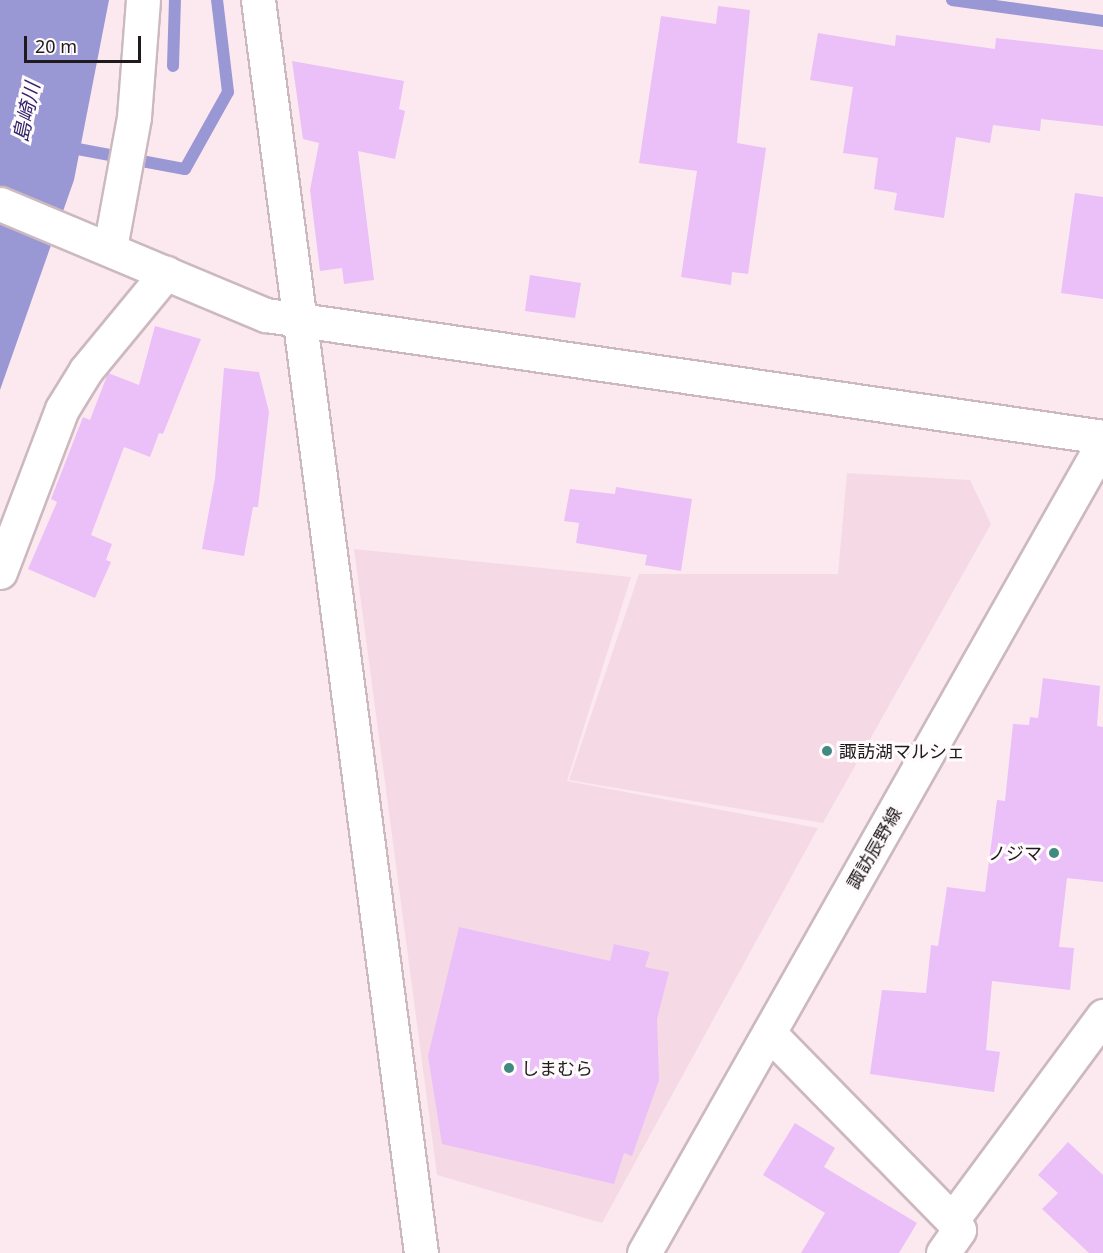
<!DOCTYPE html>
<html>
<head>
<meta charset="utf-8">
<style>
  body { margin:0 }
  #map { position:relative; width:1103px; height:1253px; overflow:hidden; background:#fce9f0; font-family:"Noto Sans","Noto Sans JP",sans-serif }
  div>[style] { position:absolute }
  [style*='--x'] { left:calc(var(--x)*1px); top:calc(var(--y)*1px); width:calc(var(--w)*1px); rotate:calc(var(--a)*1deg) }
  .built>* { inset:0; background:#f5dae5 }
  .water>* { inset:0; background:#9a97d5 }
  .stream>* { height:12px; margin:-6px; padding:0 6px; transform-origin:6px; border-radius:6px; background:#9a97d5 }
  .building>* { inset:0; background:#ebbff7 }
  .roads { filter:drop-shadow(2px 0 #ccb9c0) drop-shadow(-2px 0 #ccb9c0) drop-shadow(0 2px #ccb9c0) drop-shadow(0 -2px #ccb9c0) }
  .minor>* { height:33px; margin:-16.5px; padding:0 16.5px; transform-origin:16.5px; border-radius:16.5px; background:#fff }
  .major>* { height:33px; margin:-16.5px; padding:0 16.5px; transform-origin:16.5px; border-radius:16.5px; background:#fff }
  .dots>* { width:16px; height:16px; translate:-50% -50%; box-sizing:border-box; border:3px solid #fffbfc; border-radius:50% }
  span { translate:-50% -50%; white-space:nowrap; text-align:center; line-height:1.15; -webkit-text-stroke:6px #fffbfc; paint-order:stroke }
  .poi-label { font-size:18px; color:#201a1c }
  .left { translate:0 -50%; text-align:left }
  .right { translate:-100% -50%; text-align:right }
  .street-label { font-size:18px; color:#201a1c }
  .water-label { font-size:20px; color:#30236b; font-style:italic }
  .scale { position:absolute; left:24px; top:36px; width:117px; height:27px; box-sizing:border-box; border:3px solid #201a1c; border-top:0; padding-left:8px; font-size:18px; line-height:21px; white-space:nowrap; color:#201a1c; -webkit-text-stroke:4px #fffbfc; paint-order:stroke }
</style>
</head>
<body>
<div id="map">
  <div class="built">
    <i style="clip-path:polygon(847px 473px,970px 480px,991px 524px,823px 823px,569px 780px,639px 574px,838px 574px)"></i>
    <i style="clip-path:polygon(354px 549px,631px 577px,567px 781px,818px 828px,602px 1223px,437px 1175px)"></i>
  </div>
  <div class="water">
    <i style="clip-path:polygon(0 0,109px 0,74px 180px,0 390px)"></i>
  </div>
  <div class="stream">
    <i style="--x:952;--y:0;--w:152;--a:7.9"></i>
    <i style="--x:173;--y:66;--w:66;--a:-88.3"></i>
    <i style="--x:67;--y:147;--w:120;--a:10.6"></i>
    <i style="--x:185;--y:169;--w:88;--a:-60.8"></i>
    <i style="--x:228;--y:92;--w:93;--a:-96.8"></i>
  </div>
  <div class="building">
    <i style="clip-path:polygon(718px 6px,750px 10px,737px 143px,766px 148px,748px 274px,732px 272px,731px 285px,681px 277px,697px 171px,639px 163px,661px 16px,716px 24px)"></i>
    <i style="clip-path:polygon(818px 33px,895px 46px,896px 35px,995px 49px,996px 38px,1103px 50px,1103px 126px,1041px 119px,1040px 131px,993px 125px,990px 143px,956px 137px,944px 218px,894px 210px,897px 193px,874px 189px,878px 158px,843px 153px,853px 87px,810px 80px)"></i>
    <i style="clip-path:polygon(292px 61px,404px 81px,399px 109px,405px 111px,395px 159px,358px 151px,374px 280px,344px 284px,342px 268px,320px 271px,310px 190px,319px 143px,303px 139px)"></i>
    <i style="clip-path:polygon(1075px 193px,1103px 197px,1103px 299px,1061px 293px)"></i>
    <i style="clip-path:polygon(530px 275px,581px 283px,575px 318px,525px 311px)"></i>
    <i style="clip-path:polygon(155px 326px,201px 339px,163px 434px,159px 433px,150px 457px,124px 447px,91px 535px,112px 544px,106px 560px,111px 562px,95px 598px,28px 569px,57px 502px,51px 499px,83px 417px,90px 420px,108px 373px,139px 385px)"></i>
    <i style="clip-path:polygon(224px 368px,259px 372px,269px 412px,258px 507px,253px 507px,244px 556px,202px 549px,215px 478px)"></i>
    <i style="clip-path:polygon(616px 487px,692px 499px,681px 571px,645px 565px,647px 555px,576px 543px,579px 523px,564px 521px,570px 489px,615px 494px)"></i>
    <i style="clip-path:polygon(1043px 678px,1100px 686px,1097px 726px,1103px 727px,1103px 882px,1067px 878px,1059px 947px,1074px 948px,1070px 990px,992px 981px,986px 1050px,1000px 1052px,994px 1092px,870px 1074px,882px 990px,926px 993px,931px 945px,938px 946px,947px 887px,985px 892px,997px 800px,1005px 801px,1013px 724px,1029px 725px,1030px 717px,1038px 718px)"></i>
    <i style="clip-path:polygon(459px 927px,610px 961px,614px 944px,650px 952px,645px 967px,669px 972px,657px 1019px,659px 1080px,632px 1156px,624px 1153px,614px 1184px,442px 1144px,428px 1056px)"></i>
    <i style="clip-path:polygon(795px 1123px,835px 1148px,824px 1167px,917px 1223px,899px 1253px,801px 1253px,825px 1213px,763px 1175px)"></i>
    <i style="clip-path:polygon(1068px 1142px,1103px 1175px,1103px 1253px,1089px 1253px,1042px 1209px,1058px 1193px,1038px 1175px)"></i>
  </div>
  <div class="roads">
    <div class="minor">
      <i style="--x:258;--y:0;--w:1264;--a:82.59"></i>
      <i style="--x:0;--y:204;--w:288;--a:22.7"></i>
      <i style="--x:266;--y:315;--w:846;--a:8.29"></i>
      <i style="--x:110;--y:248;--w:133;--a:-79.6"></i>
      <i style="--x:134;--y:117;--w:117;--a:-85.6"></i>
      <i style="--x:0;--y:572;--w:174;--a:-69.2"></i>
      <i style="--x:62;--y:409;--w:46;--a:-58.4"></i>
      <i style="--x:86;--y:370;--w:126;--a:-50.5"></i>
      <i style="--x:769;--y:1033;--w:262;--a:45.6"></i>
      <i style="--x:952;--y:1220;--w:12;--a:55"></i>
      <i style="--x:959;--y:1230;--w:28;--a:125"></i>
      <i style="--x:952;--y:1220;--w:254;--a:-53.5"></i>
    </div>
    <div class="major">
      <i style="--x:644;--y:1253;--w:931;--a:-60.46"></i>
    </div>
  </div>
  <div class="dots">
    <i style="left:827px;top:751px;background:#428982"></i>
    <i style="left:1054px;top:853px;background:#428982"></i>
    <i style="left:509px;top:1068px;background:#428982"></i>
  </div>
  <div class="poi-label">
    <span class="left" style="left:839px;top:751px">諏訪湖マルシェ</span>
    <span class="right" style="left:1042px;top:853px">ノジマ</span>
    <span class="left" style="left:521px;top:1068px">しまむら</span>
  </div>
  <div class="street-label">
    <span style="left:874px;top:848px;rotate:-60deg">諏訪辰野線</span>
  </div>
  <div class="water-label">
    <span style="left:26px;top:112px;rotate:-78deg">島崎川</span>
  </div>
  <div class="scale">20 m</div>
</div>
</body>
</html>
